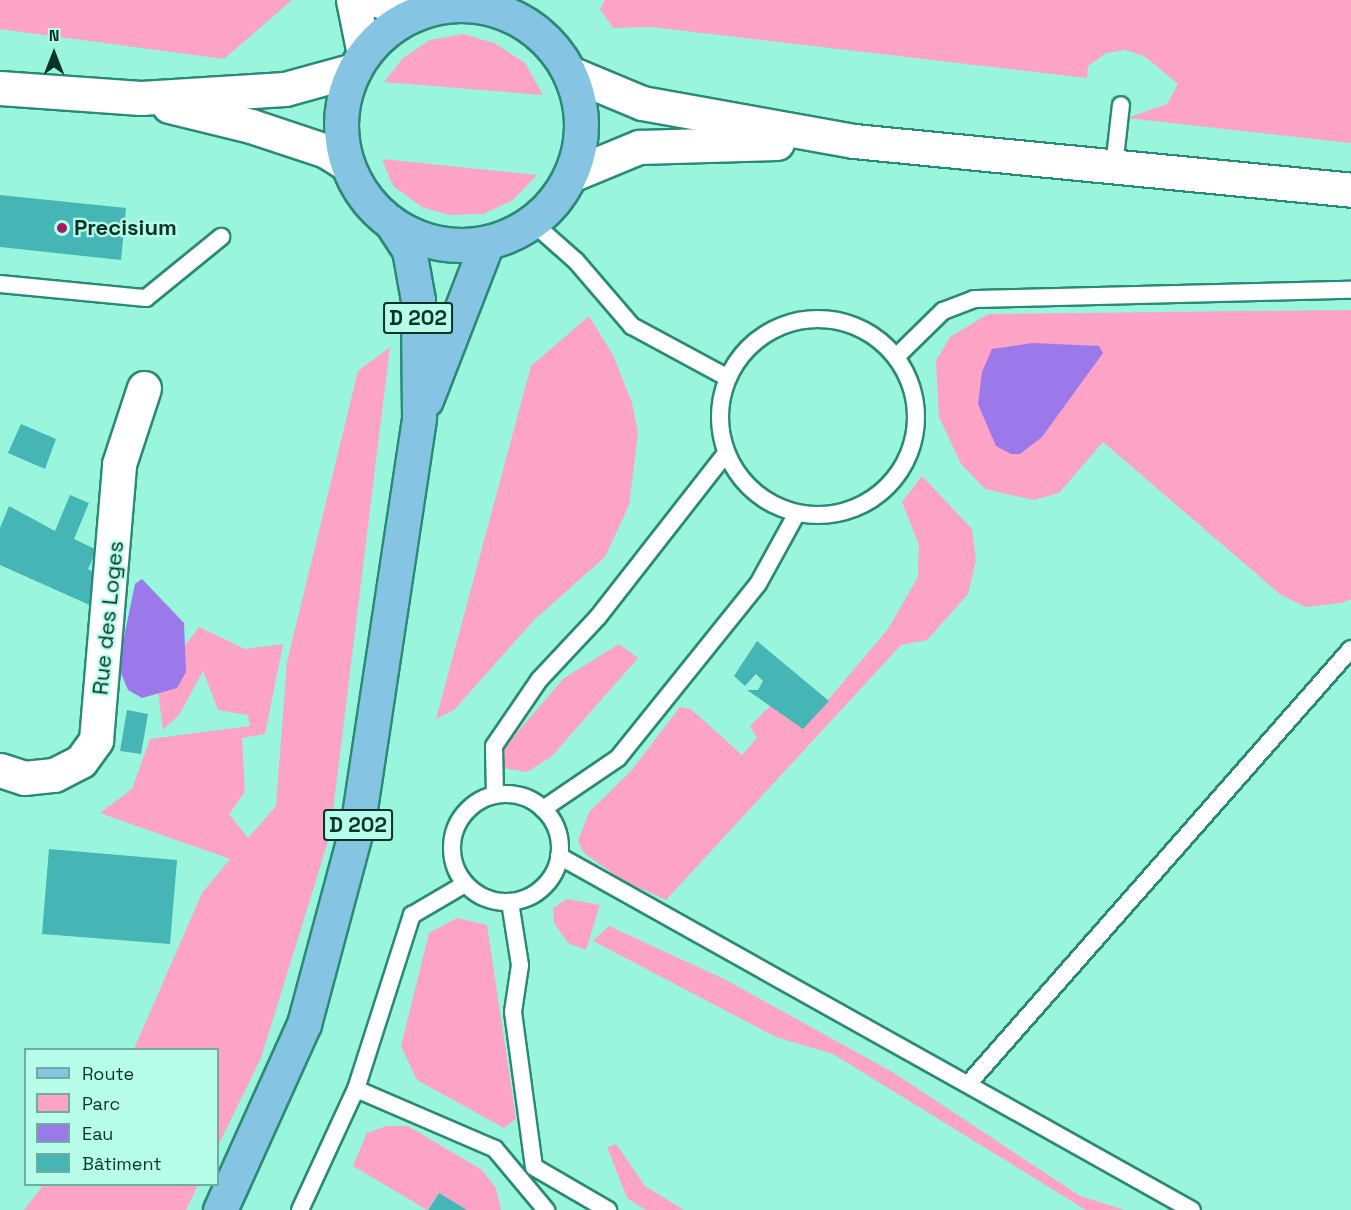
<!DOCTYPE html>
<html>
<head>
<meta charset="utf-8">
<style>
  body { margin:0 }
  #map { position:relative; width:1351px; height:1210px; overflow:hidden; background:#99f5dc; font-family:"Space Grotesk",sans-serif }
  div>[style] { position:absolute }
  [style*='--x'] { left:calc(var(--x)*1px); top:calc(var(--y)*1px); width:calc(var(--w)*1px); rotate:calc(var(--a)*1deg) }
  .green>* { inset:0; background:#fda3c6 }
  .water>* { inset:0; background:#9b79eb }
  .building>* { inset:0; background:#46b5b5 }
  .roads { filter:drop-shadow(2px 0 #298a75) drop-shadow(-2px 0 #298a75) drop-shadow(0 2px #298a75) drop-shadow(0 -2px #298a75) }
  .lane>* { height:16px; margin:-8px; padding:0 8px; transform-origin:8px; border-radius:8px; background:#fff }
  .lane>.ring { margin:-8px; padding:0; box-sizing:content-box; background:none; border:16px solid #fff; border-radius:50% }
  .street>* { height:33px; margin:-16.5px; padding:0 16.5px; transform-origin:16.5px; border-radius:16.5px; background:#fff }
  .secondary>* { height:33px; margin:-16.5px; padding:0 16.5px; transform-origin:16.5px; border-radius:16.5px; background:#fff }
  .primary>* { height:33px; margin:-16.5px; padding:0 16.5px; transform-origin:16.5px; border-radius:16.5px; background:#86c4e3 }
  .primary>.ring { margin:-16.5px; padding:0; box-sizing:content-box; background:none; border:33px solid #86c4e3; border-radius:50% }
  .dots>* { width:16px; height:16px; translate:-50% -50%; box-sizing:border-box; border:3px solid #b7feea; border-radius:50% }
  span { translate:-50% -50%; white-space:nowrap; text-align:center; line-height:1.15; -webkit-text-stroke:4.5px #b7feea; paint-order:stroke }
  .shield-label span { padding:2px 4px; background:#b7feea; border:2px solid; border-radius:4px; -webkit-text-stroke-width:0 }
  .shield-label { font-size:21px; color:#093229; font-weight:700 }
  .poi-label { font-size:22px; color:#093229; font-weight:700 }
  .left { translate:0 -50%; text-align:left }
  .street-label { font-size:22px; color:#093229 }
  .legend { position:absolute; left:24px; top:1048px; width:195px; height:138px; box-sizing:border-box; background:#b7feea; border:2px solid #71ac9d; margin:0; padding:8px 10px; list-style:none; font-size:18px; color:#093229 }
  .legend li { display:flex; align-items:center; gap:12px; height:30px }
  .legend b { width:30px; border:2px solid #71ac9d }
  .north { position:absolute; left:24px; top:24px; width:60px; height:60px; -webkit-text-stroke:4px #b7feea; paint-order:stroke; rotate:0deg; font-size:16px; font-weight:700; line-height:24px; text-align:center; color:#093229 }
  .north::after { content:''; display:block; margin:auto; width:21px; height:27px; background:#093229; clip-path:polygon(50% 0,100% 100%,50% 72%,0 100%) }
</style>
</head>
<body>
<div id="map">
  <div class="green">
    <i style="clip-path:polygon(0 0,292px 0,224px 59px,0 29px)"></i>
    <i style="clip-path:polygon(605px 0,1351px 0,1351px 143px,1127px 118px,1167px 104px,1178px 84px,1144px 56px,1126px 50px,1106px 53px,1088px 66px,1087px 78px,652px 27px,613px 28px,600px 9px)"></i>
    <i style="clip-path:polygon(463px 34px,494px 43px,525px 63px,543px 95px,384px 82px,403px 58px,430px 40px)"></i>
    <i style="clip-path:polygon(382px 159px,537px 175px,513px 200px,483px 214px,449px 215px,422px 207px,393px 186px)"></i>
    <i style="clip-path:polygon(1351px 310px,1351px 599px,1341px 603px,1306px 607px,1281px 595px,1103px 442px,1059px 493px,1034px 500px,985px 489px,961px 464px,939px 417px,936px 361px,950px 337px,988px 314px)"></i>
    <i style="clip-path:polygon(589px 316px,613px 355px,632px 403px,638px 433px,629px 505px,605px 557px,534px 620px,454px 710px,436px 719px,531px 366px)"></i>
    <i style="clip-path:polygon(390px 347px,330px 835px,261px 1058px,218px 1146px,218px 1050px,134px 1049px,202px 893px,230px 859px,100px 813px,132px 789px,150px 739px,250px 726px,248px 715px,218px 710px,203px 671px,179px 715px,163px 730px,157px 682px,199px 627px,245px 649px,283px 644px,265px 734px,242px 738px,245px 792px,229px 814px,248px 838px,276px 806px,287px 662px,358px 371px)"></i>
    <i style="clip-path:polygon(922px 476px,972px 529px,976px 560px,968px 594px,927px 640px,901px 645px,666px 900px,622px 880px,584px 853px,578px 841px,589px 812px,631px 771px,680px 707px,691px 709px,742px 755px,757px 738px,750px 726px,772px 704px,828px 700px,888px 629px,918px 577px,919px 545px,902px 502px)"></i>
    <i style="clip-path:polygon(619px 644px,638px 658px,552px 756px,527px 772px,504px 768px,504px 748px,563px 679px)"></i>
    <i style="clip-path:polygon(567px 899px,600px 905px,586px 950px,568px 943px,554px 923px,553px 908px)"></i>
    <i style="clip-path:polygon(457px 918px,487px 925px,516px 1119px,504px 1128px,417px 1080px,401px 1046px,429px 933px)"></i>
    <i style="clip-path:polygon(609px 926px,726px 980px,894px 1073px,1080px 1196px,1125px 1210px,1086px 1210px,833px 1054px,776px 1037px,593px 941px)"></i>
    <i style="clip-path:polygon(386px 1126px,408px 1126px,482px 1170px,496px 1188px,501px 1210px,467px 1210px,439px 1193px,427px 1210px,353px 1166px,367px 1133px)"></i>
    <i style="clip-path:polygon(616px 1144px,645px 1186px,684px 1210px,646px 1210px,627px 1198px,607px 1147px)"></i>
    <i style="clip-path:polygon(44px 1184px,198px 1184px,198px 1185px,186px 1210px,24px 1210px)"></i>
  </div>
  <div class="water">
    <i style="clip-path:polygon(1033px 343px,1099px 346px,1103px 353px,1042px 437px,1020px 454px,1011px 454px,996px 446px,978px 404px,982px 372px,992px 349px)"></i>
    <i style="clip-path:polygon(142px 579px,184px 623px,186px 672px,177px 688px,142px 698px,128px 690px,118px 666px,135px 584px)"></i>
  </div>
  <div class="building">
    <i style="clip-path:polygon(0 195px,126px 208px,121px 260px,0 247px)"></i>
    <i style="clip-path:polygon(21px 424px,56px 439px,45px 469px,8px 453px)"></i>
    <i style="clip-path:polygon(70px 495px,89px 503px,74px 539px,97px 550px,88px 569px,107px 578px,94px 607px,0 565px,0 528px,9px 506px,55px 531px)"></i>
    <i style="clip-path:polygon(757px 641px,829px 701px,803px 729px,747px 690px,758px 690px,763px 681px,756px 674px,745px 686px,734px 676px)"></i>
    <i style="clip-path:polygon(127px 710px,148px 714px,141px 754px,120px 751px)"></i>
    <i style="clip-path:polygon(49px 849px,177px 860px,170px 944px,42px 934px)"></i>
    <i style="clip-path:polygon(439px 1193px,467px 1210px,428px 1210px)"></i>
  </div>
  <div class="roads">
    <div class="lane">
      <i style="--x:1114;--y:167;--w:62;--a:-83.6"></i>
      <i style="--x:533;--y:223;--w:57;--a:41.5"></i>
      <i style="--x:576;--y:261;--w:86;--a:49.3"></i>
      <i style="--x:632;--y:326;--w:109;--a:28.4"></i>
      <i style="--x:0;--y:284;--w:147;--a:5.5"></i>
      <i style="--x:146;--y:298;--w:97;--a:-39.1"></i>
      <i class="ring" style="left:720px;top:319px;width:180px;height:180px"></i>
      <i style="--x:896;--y:357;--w:66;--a:-44.4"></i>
      <i style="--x:943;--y:311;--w:33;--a:-21"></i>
      <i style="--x:974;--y:299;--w:377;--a:-1.4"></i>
      <i class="ring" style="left:452px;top:794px;width:92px;height:92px"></i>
      <i style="--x:495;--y:795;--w:49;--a:-91.2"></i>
      <i style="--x:494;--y:746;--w:80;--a:-55.7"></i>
      <i style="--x:539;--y:680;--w:86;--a:-46.9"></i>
      <i style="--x:598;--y:617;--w:208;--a:-52"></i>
      <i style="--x:543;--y:809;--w:91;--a:-34.2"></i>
      <i style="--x:618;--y:758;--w:223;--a:-51.2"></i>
      <i style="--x:758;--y:584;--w:81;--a:-61.2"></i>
      <i style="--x:559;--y:856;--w:725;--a:29.22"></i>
      <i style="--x:510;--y:902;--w:64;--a:81"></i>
      <i style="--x:520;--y:965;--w:48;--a:98.5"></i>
      <i style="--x:513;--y:1012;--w:156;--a:82.3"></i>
      <i style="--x:534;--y:1167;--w:86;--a:30.2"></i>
      <i style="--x:969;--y:1083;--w:578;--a:-48.65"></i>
      <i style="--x:356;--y:1089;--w:151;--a:23.3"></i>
      <i style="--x:495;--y:1149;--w:80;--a:50.1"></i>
      <i style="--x:300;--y:1210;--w:133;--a:-65.2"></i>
      <i style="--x:356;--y:1089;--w:183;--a:-72.2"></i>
      <i style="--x:412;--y:915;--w:61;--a:-30.3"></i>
    </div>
    <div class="street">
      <i style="--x:353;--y:0;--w:55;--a:78.5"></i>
      <i style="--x:377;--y:0;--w:41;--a:19.7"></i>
      <i style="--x:0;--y:770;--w:25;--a:18"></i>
      <i style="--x:24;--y:778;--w:30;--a:-6"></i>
      <i style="--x:54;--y:775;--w:30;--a:-27"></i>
      <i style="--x:81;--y:761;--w:26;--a:-54"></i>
      <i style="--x:96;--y:740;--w:277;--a:-85.2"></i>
      <i style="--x:119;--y:464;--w:80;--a:-71.8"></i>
    </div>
    <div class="secondary">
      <i style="--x:570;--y:73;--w:78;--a:22.6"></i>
      <i style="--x:642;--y:103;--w:215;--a:10.2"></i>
      <i style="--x:854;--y:141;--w:499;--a:5.6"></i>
      <i style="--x:0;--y:88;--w:141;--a:4.1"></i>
      <i style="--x:141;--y:98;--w:144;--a:-3.6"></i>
      <i style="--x:285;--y:89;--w:72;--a:-15.4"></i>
      <i style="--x:169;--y:106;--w:84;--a:13.7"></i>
      <i style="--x:251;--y:126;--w:79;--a:18.4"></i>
      <i style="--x:326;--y:151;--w:25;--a:32"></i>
      <i style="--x:571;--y:175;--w:74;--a:-22.4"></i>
      <i style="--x:639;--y:147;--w:138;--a:-1.7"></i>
    </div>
    <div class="primary">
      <i class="ring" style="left:341px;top:5px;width:207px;height:207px"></i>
      <i style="--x:426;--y:400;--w:168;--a:-68.8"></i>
      <i style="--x:220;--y:1210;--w:204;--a:-65.7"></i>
      <i style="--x:304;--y:1024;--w:209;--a:-75"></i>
      <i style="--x:358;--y:822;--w:409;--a:-81.4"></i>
      <i style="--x:419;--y:418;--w:118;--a:-90.5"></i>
      <i style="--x:418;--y:300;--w:51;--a:-100.2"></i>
      <i style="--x:409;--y:250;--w:31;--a:-123"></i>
    </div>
  </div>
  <div class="dots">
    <i style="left:62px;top:228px;background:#a31962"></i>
  </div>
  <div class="shield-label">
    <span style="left:418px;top:318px">D 202</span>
    <span style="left:358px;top:825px">D 202</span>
  </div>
  <div class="poi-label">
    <span class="left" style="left:74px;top:228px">Precisium</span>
  </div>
  <div class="street-label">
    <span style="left:108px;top:618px;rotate:-84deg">Rue des Loges</span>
  </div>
  <ul class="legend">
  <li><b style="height:8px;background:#86c4e3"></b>Route</li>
  <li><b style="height:16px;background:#fda3c6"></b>Parc</li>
  <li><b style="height:16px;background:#9b79eb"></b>Eau</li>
  <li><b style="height:16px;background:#46b5b5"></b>Bâtiment</li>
  </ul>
  <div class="north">N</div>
</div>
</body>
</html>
